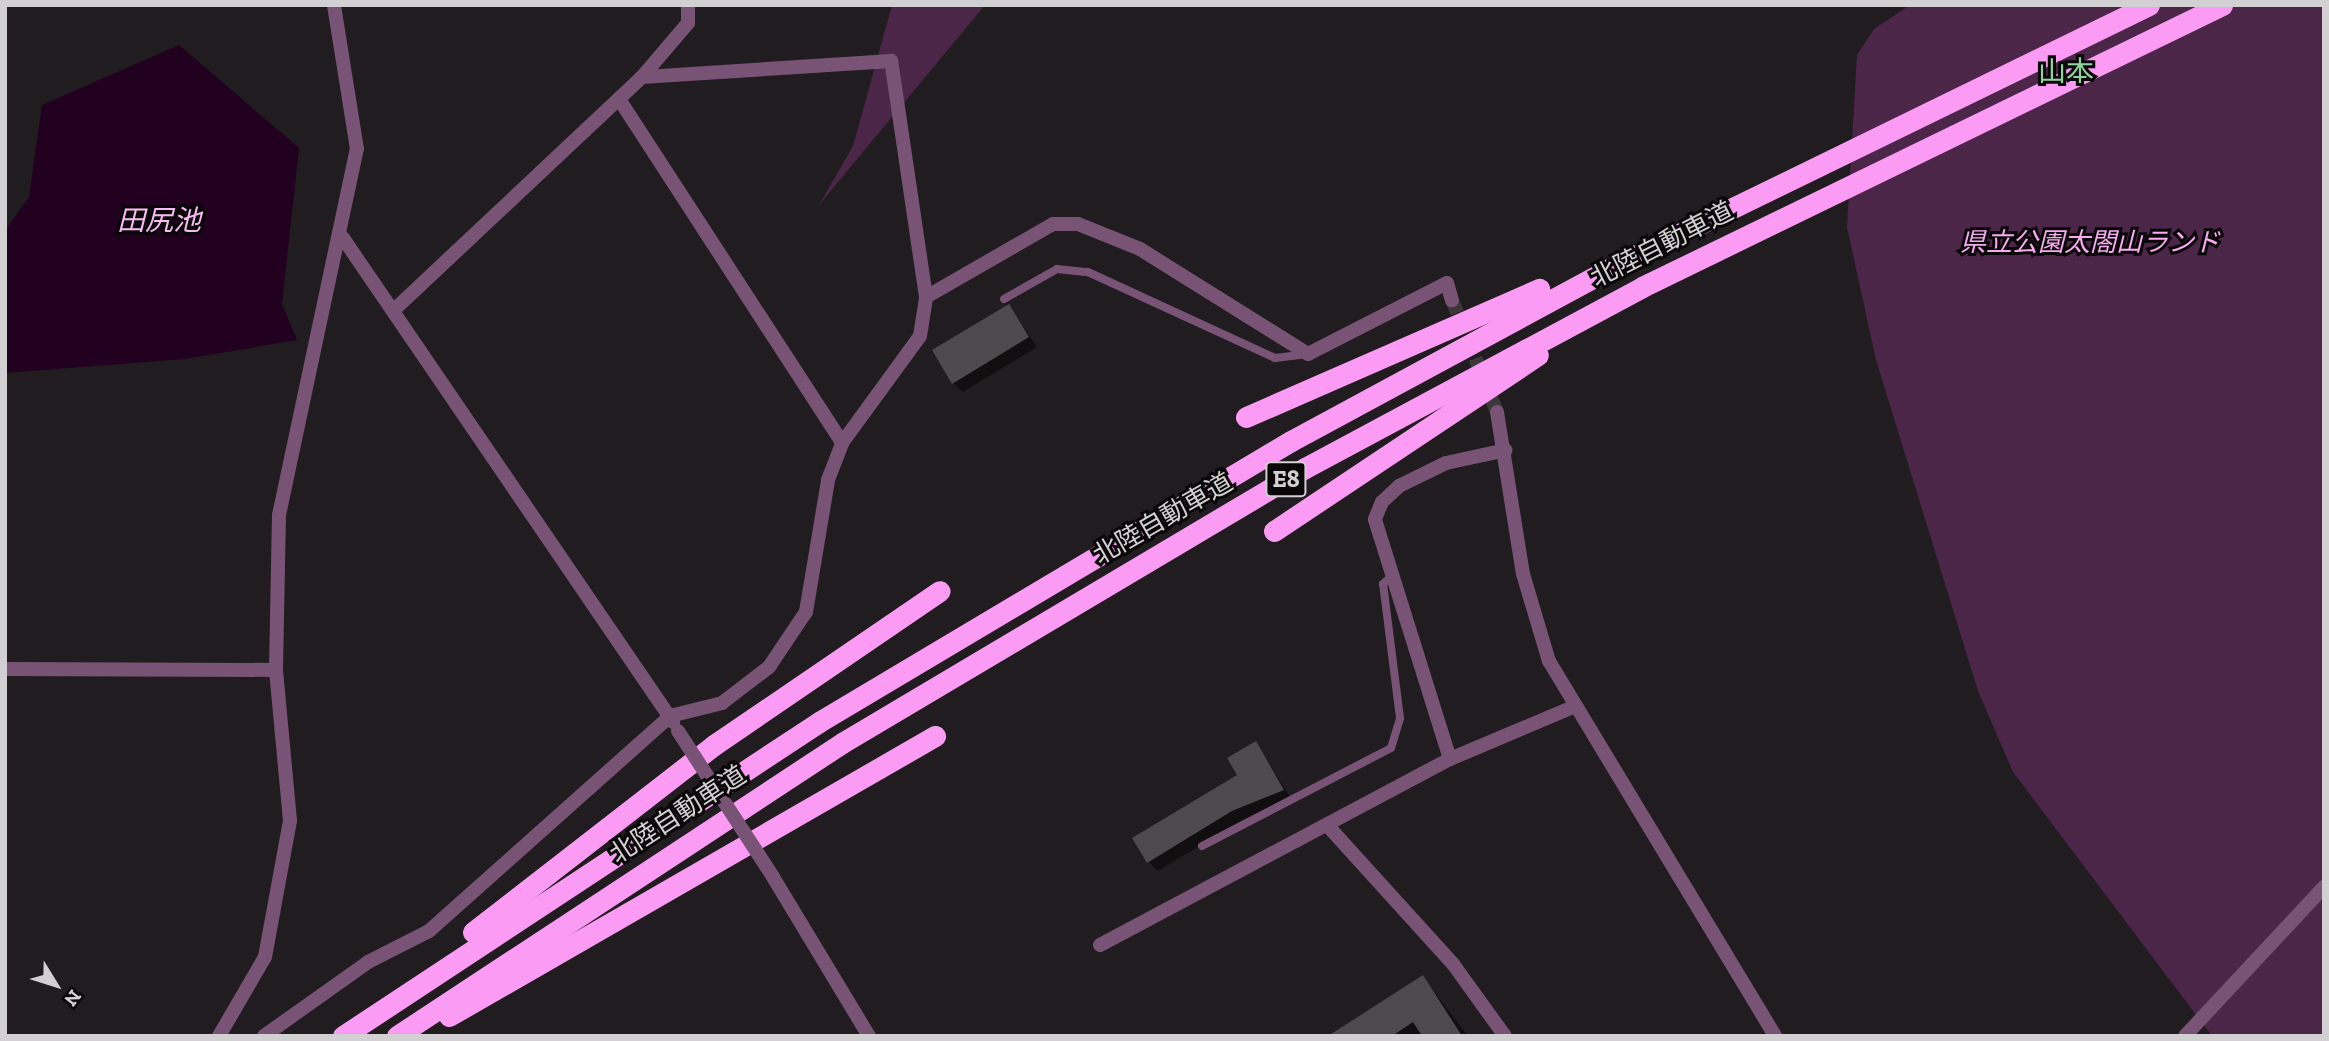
<!DOCTYPE html>
<html>
<head>
<meta charset="utf-8">
<style>
  body { margin:0 }
  #map { position:relative; width:2329px; height:1041px; overflow:hidden; background:#201c1f; font-family:"Zilla Slab","Noto Sans JP",serif }
  div>[style] { position:absolute }
  [style*='--x'] { left:calc(var(--x)*1px); top:calc(var(--y)*1px); width:calc(var(--w)*1px); rotate:calc(var(--a)*1deg) }
  .green>* { inset:0; background:#4b2648 }
  .water>* { inset:0; background:#210020 }
  .shadow>* { inset:0; background:#0007 }
  .building>* { inset:0; background:#4d494c }
  .minor-tunnel>* { height:14px; margin-top:-7px; transform-origin:0; background:repeating-linear-gradient(90deg,#3b373a 0 14px,transparent 0 21px) }
  .service>* { height:8px; margin:-4px; padding:0 4px; transform-origin:4px; border-radius:4px; background:#795375 }
  .minor>* { height:14px; margin:-7px; padding:0 7px; transform-origin:7px; border-radius:7px; background:#795375 }
  .tertiary>* { height:14px; margin:-7px; padding:0 7px; transform-origin:7px; border-radius:7px; background:#795375 }
  .motorway>* { height:21px; margin:-10.5px; padding:0 10.5px; transform-origin:10.5px; border-radius:10.5px; background:#fb9bf3 }
  .minor-bridge>* { height:14px; margin:-7px; padding:0 7px; transform-origin:7px; border-radius:7px; background:#795375 }
  span { translate:-50% -50%; white-space:nowrap; text-align:center; line-height:1.15; -webkit-text-stroke:6px #090708; paint-order:stroke }
  .shield-label span { padding:2px 5px; background:#090708; border:2px solid; border-radius:5px; -webkit-text-stroke-width:0 }
  .shield-label { font-size:24px; color:#d3d0d3; font-weight:700 }
  .park-label { font-size:26px; color:#f8aaf1; font-style:italic }
  .street-label { font-size:26px; color:#d3d0d3 }
  .neighbourhood-label { font-size:28px; color:#90d29d }
  .water-label { font-size:28px; color:#f9baf3; font-style:italic }
  .frame { position:absolute; inset:0; border:7px solid #d3d0d3; pointer-events:none }
  .north { position:absolute; left:21px; top:950px; width:70px; height:70px; -webkit-text-stroke:5px #090708; paint-order:stroke; rotate:128deg; font-size:19px; font-weight:700; line-height:28px; text-align:center; color:#d3d0d3 }
  .north::after { content:''; display:block; margin:auto; width:24px; height:32px; background:#d3d0d3; clip-path:polygon(50% 0,100% 100%,50% 72%,0 100%) }
</style>
</head>
<body>
<div id="map">
  <div class="green">
    <i style="clip-path:polygon(892px 5px,985px 5px,819px 205px,853px 146px)"></i>
    <i style="clip-path:polygon(1910px 5px,2324px 5px,2324px 1036px,2212px 1036px,2013px 772px,1978px 691px,1876px 360px,1847px 227px,1857px 55px,1874px 29px)"></i>
  </div>
  <div class="water">
    <i style="clip-path:polygon(179px 45px,299px 148px,282px 304px,297px 340px,184px 359px,5px 373px,5px 231px,29px 197px,42px 105px)"></i>
  </div>
  <div class="shadow">
    <i style="clip-path:polygon(1009px 306px,1037px 347px,963px 392px,953px 383px)"></i>
    <i style="clip-path:polygon(1256px 743px,1292px 800px,1242px 820px,1158px 871px,1149px 862px,1240px 776px)"></i>
    <i style="clip-path:polygon(1423px 977px,1468px 1036px,1340px 1036px)"></i>
  </div>
  <div class="building">
    <i style="clip-path:polygon(1009px 304px,1029px 337px,952px 384px,932px 350px)"></i>
    <i style="clip-path:polygon(1256px 741px,1284px 790px,1232px 811px,1147px 863px,1132px 838px,1237px 775px,1227px 758px)"></i>
    <i style="clip-path:polygon(1423px 975px,1462px 1036px,1422px 1036px,1413px 1022px,1392px 1036px,1328px 1036px)"></i>
  </div>
  <div class="minor-tunnel">
    <i style="--x:1452;--y:300;--w:121;--a:68.1"></i>
  </div>
  <div class="service">
    <i style="--x:1004;--y:299;--w:61;--a:-29.5"></i>
    <i style="--x:1057;--y:269;--w:31;--a:6"></i>
    <i style="--x:1088;--y:272;--w:206;--a:24.7"></i>
    <i style="--x:1275;--y:358;--w:33;--a:-7"></i>
    <i style="--x:1202;--y:846;--w:213;--a:-27.4"></i>
    <i style="--x:1391;--y:748;--w:31;--a:-73"></i>
    <i style="--x:1400;--y:718;--w:135;--a:-97.2"></i>
    <i style="--x:1383;--y:584;--w:12;--a:-42"></i>
  </div>
  <div class="minor">
    <i style="--x:619;--y:99;--w:410;--a:57"></i>
    <i style="--x:343;--y:238;--w:586;--a:55.71"></i>
    <i style="--x:926;--y:297;--w:146;--a:-29.9"></i>
    <i style="--x:1053;--y:224;--w:25;--a:0"></i>
    <i style="--x:1078;--y:224;--w:67;--a:22"></i>
    <i style="--x:1140;--y:249;--w:198;--a:32"></i>
    <i style="--x:1308;--y:354;--w:156;--a:-27.1"></i>
    <i style="--x:1447;--y:283;--w:18;--a:74"></i>
    <i style="--x:395;--y:309;--w:339;--a:-43.2"></i>
    <i style="--x:642;--y:77;--w:71;--a:-49.6"></i>
    <i style="--x:688;--y:23;--w:18;--a:-90"></i>
    <i style="--x:1497;--y:412;--w:164;--a:80.9"></i>
    <i style="--x:1523;--y:574;--w:91;--a:73.4"></i>
    <i style="--x:1549;--y:661;--w:438;--a:58.9"></i>
    <i style="--x:5;--y:669;--w:271;--a:0.2"></i>
    <i style="--x:1450;--y:759;--w:251;--a:-107.4"></i>
    <i style="--x:1375;--y:519;--w:18;--a:-68"></i>
    <i style="--x:1382;--y:502;--w:23;--a:-43"></i>
    <i style="--x:1399;--y:486;--w:52;--a:-26.1"></i>
    <i style="--x:1446;--y:463;--w:61;--a:-12.2"></i>
    <i style="--x:1327;--y:825;--w:188;--a:47.8"></i>
    <i style="--x:1453;--y:964;--w:89;--a:54.2"></i>
    <i style="--x:773;--y:877;--w:186;--a:58.9"></i>
    <i style="--x:1100;--y:945;--w:396;--a:-28"></i>
    <i style="--x:1450;--y:759;--w:134;--a:-22.9"></i>
    <i style="--x:219;--y:1036;--w:91;--a:-59.8"></i>
    <i style="--x:265;--y:957;--w:138;--a:-79.6"></i>
    <i style="--x:290;--y:821;--w:152;--a:-95.3"></i>
    <i style="--x:276;--y:670;--w:155;--a:-88.9"></i>
    <i style="--x:279;--y:515;--w:374;--a:-78"></i>
    <i style="--x:357;--y:149;--w:146;--a:-99.1"></i>
    <i style="--x:264;--y:1036;--w:128;--a:-35.4"></i>
    <i style="--x:368;--y:962;--w:68;--a:-26.9"></i>
    <i style="--x:429;--y:931;--w:323;--a:-41.7"></i>
    <i style="--x:670;--y:716;--w:54;--a:-14"></i>
    <i style="--x:722;--y:703;--w:59;--a:-37.5"></i>
    <i style="--x:769;--y:667;--w:66;--a:-56.1"></i>
    <i style="--x:806;--y:612;--w:134;--a:-80.5"></i>
    <i style="--x:828;--y:480;--w:40;--a:-69"></i>
    <i style="--x:842;--y:443;--w:132;--a:-53.9"></i>
    <i style="--x:920;--y:336;--w:39;--a:-81"></i>
    <i style="--x:926;--y:297;--w:239;--a:-98.4"></i>
    <i style="--x:891;--y:61;--w:250;--a:176.3"></i>
  </div>
  <div class="tertiary">
    <i style="--x:2185;--y:1036;--w:204;--a:-47"></i>
  </div>
  <div class="motorway">
    <i style="--x:1246;--y:417;--w:320;--a:-23.6"></i>
    <i style="--x:1274;--y:531;--w:317;--a:-33.7"></i>
    <i style="--x:473;--y:932;--w:305;--a:-37.8"></i>
    <i style="--x:714;--y:745;--w:273;--a:-34.3"></i>
    <i style="--x:449;--y:1016;--w:561;--a:-29.95"></i>
    <i style="--x:343;--y:1036;--w:570;--a:-33.41"></i>
    <i style="--x:819;--y:722;--w:549;--a:-30.77"></i>
    <i style="--x:1291;--y:441;--w:387;--a:-28.4"></i>
    <i style="--x:1632;--y:257;--w:575;--a:-25.99"></i>
    <i style="--x:397;--y:1036;--w:533;--a:-33.36"></i>
    <i style="--x:842;--y:743;--w:539;--a:-30.71"></i>
    <i style="--x:1305;--y:468;--w:383;--a:-28.2"></i>
    <i style="--x:1642;--y:287;--w:645;--a:-25.93"></i>
  </div>
  <div class="minor-bridge">
    <i style="--x:678;--y:731;--w:174;--a:56.9"></i>
  </div>
  <div class="shield-label">
    <span style="left:1286px;top:479px">E8</span>
  </div>
  <div class="park-label">
    <span style="left:2090px;top:243px">県立公園太閤山ランド</span>
  </div>
  <div class="street-label">
    <span style="left:1662px;top:245px;rotate:-27deg">北陸自動車道</span>
    <span style="left:1163px;top:519px;rotate:-30deg">北陸自動車道</span>
    <span style="left:678px;top:815px;rotate:-33deg">北陸自動車道</span>
  </div>
  <div class="neighbourhood-label">
    <span style="left:2066px;top:72px">山本</span>
  </div>
  <div class="water-label">
    <span style="left:159px;top:221px">田尻池</span>
  </div>
  <div class="frame"></div>
  <div class="north">N</div>
</div>
</body>
</html>
